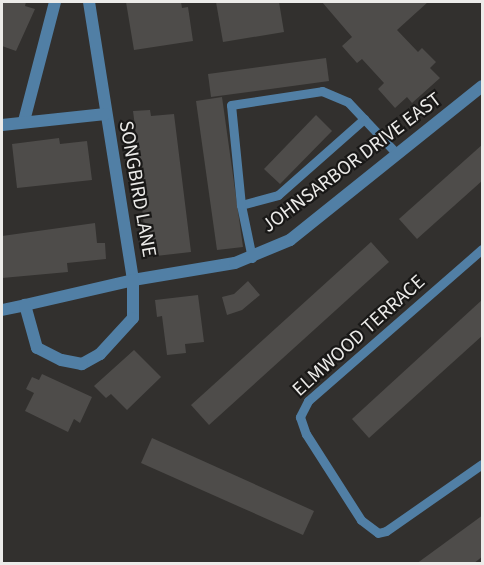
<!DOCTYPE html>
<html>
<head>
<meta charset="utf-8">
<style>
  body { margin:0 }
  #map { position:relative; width:484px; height:565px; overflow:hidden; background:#32302e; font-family:"Source Sans 3",sans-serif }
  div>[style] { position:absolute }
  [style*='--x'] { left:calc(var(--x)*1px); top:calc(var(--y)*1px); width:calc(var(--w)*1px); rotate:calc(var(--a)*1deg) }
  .building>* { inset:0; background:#4e4c4a }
  .lane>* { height:9px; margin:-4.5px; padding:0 4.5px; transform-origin:4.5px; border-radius:4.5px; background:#517fa5 }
  .street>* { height:12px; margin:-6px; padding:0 6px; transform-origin:6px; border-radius:6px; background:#517fa5 }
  span { translate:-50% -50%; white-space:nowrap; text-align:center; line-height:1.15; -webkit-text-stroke:4.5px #191817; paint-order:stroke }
  .street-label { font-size:20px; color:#ecebe9 }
  .frame { position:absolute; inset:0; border:3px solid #ecebe9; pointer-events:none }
</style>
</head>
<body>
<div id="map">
  <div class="building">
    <i style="clip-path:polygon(2px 2px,26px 2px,25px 6px,35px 9px,16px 51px,2px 46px)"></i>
    <i style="clip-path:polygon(126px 2px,181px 2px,182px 8px,188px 7px,193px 41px,134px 50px)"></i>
    <i style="clip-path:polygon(216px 2px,279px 2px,284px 32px,223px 42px)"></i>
    <i style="clip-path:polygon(322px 2px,428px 2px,397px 30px,418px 52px,422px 48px,436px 62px,430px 68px,440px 78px,412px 103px,407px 97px,395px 108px,378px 89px,384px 83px,362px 59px,357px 63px,342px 46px,352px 37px)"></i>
    <i style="clip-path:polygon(326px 58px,329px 81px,211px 97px,208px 74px)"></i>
    <i style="clip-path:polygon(222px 97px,243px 247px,217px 250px,196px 101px)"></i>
    <i style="clip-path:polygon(150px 110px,151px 116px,174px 114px,191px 252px,147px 257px,137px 157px,132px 158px,130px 143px,137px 142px,133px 111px)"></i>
    <i style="clip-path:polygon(316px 115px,332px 131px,280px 184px,264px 169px)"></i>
    <i style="clip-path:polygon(59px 138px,60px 144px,87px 141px,92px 180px,17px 188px,12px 144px)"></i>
    <i style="clip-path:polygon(483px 144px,483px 180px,417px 239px,399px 219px)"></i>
    <i style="clip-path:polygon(95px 223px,97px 243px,105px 243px,106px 259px,67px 263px,68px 272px,2px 278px,2px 236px)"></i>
    <i style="clip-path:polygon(371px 242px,389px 262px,209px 425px,191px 405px)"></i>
    <i style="clip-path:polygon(248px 281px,260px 295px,242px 310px,227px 315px,222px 297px,234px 294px)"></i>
    <i style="clip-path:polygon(198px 295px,204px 342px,185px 344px,186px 353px,167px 355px,162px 316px,157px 317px,155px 300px)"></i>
    <i style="clip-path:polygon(483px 299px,483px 335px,369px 438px,352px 419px)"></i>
    <i style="clip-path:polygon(134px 350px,161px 377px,127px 410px,111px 394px,106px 398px,94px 386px)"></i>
    <i style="clip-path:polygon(42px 374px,92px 397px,80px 423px,74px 419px,68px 432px,25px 411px,34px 393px,26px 389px,32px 377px,39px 380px)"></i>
    <i style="clip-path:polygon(152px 438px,314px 511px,303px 535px,141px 463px)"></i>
    <i style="clip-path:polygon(483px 515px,483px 556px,473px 564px,416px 564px)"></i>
  </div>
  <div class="lane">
    <i style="--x:241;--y:205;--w:38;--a:-15"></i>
    <i style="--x:278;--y:195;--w:115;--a:-41.5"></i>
    <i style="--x:482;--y:249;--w:231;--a:138.9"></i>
    <i style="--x:308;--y:401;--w:18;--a:117"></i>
    <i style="--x:300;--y:417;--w:18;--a:71"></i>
    <i style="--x:306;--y:434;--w:102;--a:57.4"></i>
    <i style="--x:361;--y:520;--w:21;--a:37"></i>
    <i style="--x:378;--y:533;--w:8;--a:-14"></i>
    <i style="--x:386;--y:531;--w:117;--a:-34.9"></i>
    <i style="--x:252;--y:258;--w:54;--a:-101.7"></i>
    <i style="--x:241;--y:205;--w:100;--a:-95.7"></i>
    <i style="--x:231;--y:105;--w:92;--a:-8.7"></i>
    <i style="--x:322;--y:91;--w:28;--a:23"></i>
    <i style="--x:348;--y:102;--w:71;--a:46.7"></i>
  </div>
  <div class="street">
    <i style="--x:89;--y:2;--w:281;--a:81"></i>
    <i style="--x:133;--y:280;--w:103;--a:-9.5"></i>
    <i style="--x:235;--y:263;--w:60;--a:-22.7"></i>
    <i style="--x:290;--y:240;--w:246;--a:-38.7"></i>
    <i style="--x:24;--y:121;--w:123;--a:-75.4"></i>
    <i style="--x:2;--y:125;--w:104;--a:-6.1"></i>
    <i style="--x:2;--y:310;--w:24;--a:-12"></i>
    <i style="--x:25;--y:305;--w:111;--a:-13"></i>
    <i style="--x:133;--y:280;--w:38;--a:90"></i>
    <i style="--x:133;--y:318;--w:49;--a:132.5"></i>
    <i style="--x:100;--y:354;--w:21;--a:151"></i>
    <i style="--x:82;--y:364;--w:21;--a:-169"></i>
    <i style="--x:61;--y:360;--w:27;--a:-153"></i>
    <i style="--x:37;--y:348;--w:45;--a:-105.6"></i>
  </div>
  <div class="street-label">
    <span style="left:352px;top:163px;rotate:-37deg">JOHNSARBOR DRIVE EAST</span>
    <span style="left:137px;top:189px;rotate:80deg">SONGBIRD LANE</span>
    <span style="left:359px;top:336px;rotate:-42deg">ELMWOOD TERRACE</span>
  </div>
  <div class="frame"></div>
</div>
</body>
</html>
